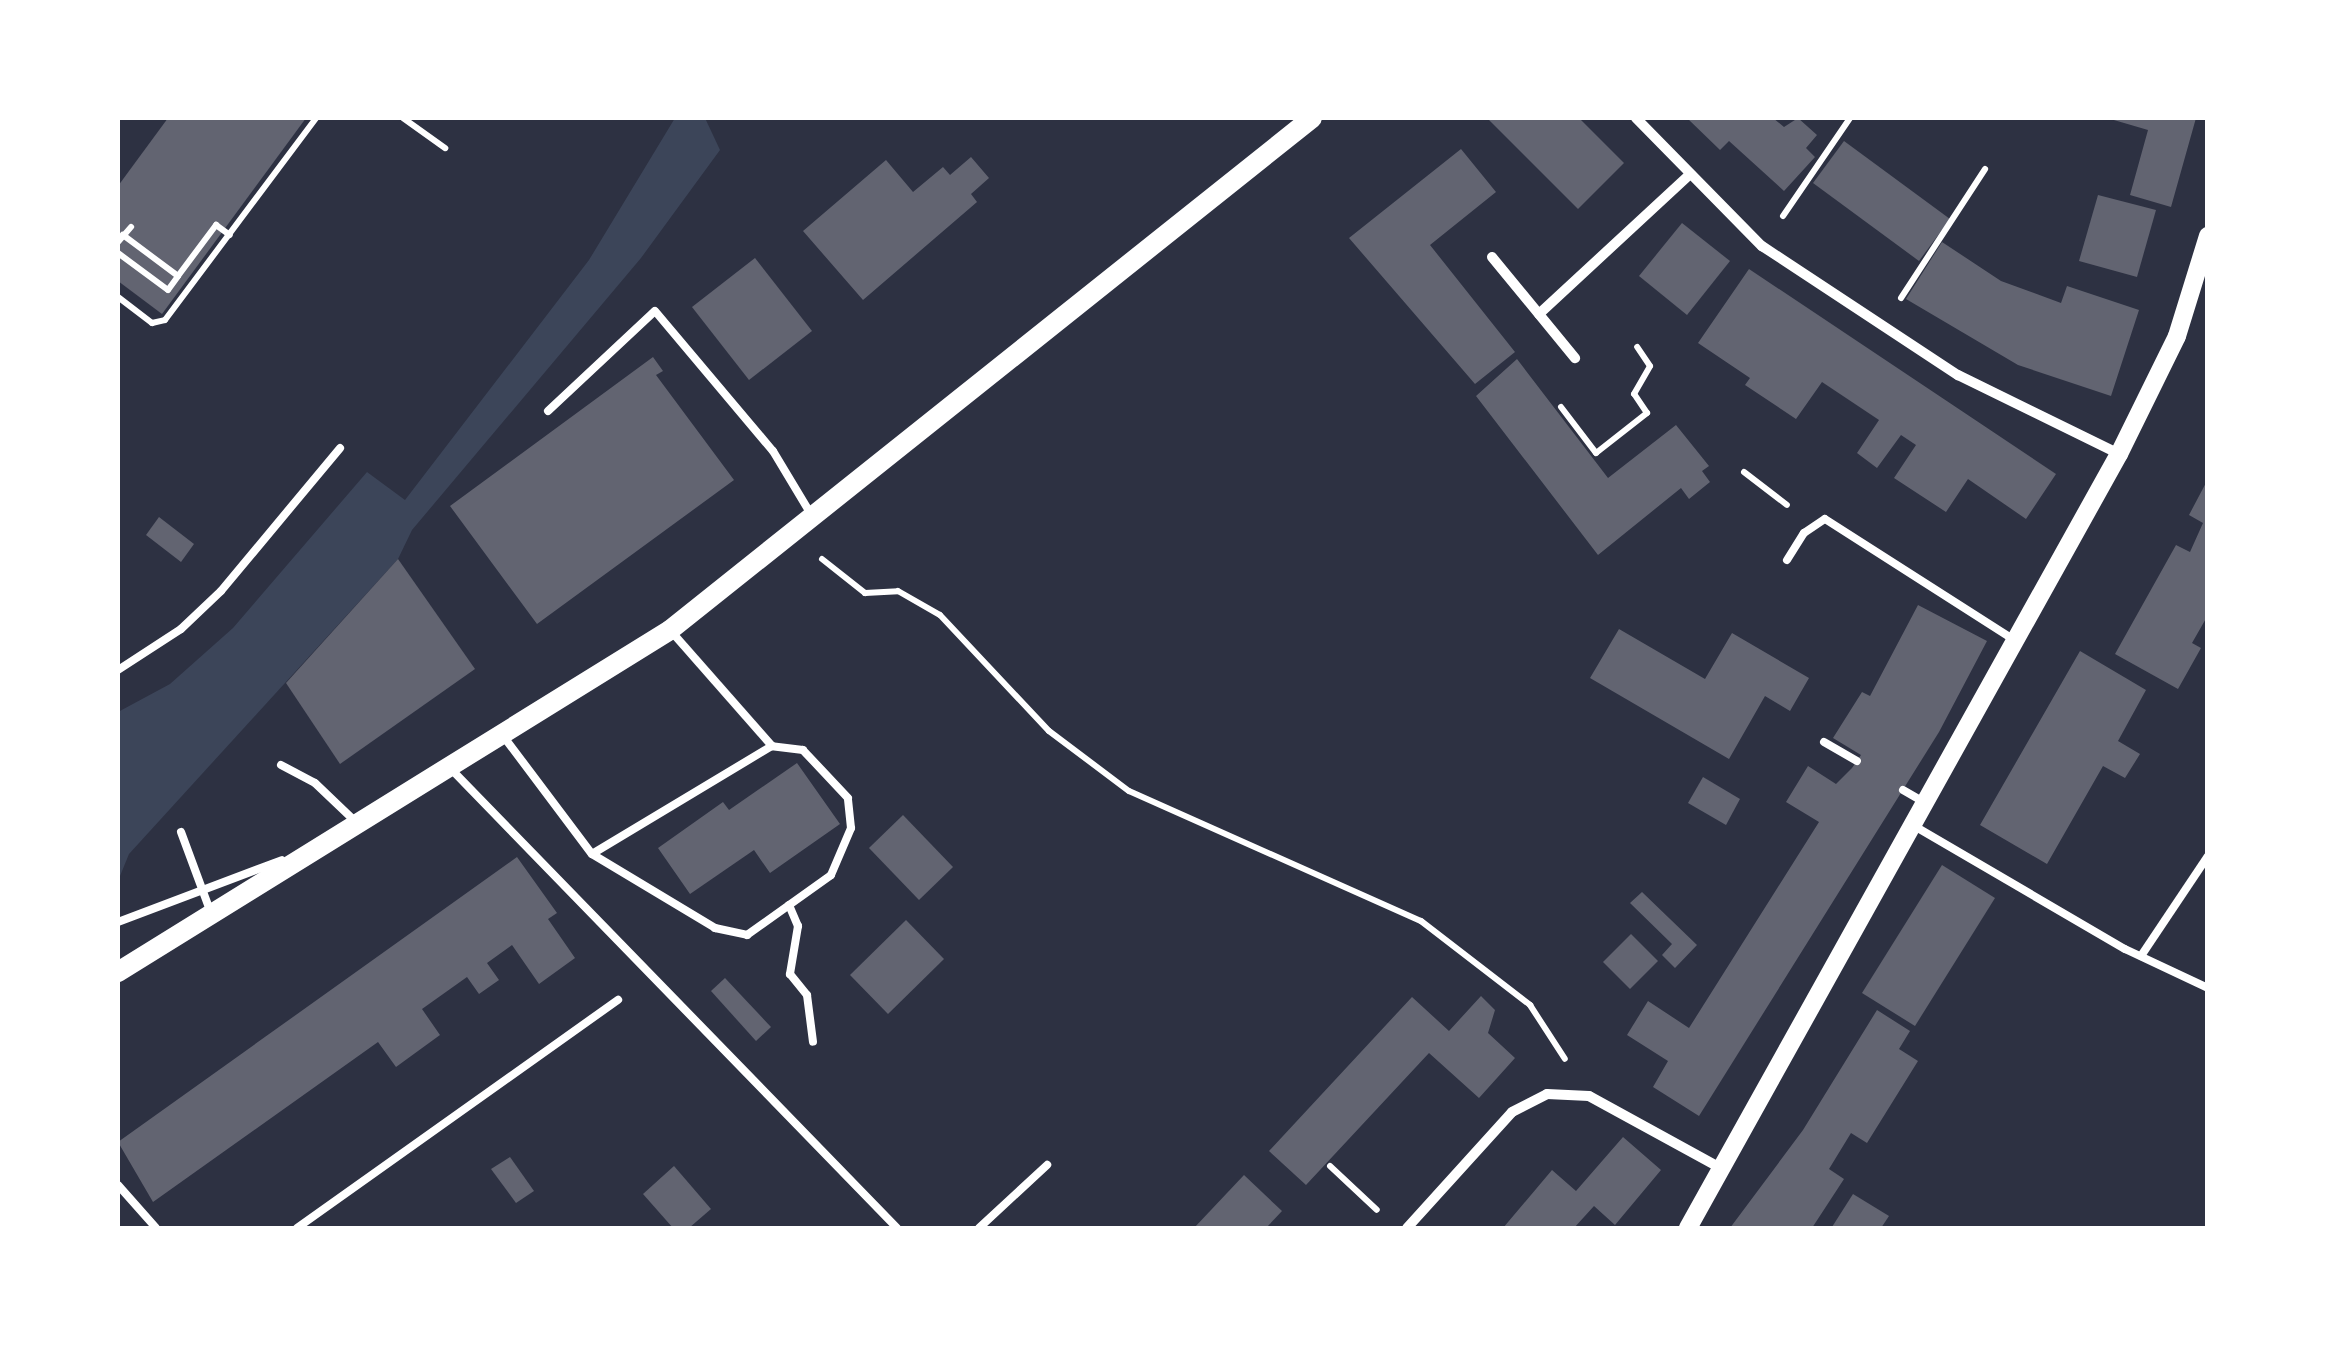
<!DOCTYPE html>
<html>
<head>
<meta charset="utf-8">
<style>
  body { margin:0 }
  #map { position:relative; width:2325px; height:1346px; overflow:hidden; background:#2d3142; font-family:"Fira Sans",sans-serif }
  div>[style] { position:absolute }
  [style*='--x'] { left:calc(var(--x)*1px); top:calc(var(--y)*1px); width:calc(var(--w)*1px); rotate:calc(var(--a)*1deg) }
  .green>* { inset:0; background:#3c4559 }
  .building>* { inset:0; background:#626471 }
  .path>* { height:6px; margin:-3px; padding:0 3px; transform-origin:3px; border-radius:3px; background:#fff }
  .service>* { height:8px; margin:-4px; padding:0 4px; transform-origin:4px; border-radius:4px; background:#fff }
  .minor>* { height:10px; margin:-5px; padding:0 5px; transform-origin:5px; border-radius:5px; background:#fff }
  .tertiary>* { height:18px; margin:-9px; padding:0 9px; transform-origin:9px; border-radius:9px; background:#fff }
  .secondary>* { height:20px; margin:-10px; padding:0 10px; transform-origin:10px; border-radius:10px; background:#fff }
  span { translate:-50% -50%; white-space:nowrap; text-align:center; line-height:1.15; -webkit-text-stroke:8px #fff; paint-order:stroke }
  .frame { position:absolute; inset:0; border:120px solid #fff; pointer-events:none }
</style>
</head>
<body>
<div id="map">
  <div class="green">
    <i style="clip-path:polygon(675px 118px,705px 118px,720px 150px,641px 258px,412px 530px,398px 559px,129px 854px,118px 881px,118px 712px,170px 684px,233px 628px,367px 472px,405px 500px,589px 260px)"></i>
  </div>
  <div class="building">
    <i style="clip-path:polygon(168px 118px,306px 118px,162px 314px,118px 281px,118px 186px)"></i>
    <i style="clip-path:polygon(1487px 118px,1579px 118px,1624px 163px,1578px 209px)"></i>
    <i style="clip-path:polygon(1687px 118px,1773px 118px,1784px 127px,1798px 118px,1817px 135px,1806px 148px,1815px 157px,1784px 191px,1729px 141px,1720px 150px)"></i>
    <i style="clip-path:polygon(2107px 118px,2196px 118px,2171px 207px,2130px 195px,2148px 130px)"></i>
    <i style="clip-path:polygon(1844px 141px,1950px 219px,1919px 261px,1813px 183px)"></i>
    <i style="clip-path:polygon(1461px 149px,1496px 192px,1430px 245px,1515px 352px,1475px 384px,1349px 238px)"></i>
    <i style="clip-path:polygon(971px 157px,989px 178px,971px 194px,977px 202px,863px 300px,803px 231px,886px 160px,913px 192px,943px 167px,950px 175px)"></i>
    <i style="clip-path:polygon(2098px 195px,2156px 210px,2137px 277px,2079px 261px)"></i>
    <i style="clip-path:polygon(1682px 223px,1730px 261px,1687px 315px,1639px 276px)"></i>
    <i style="clip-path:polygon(1942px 242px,2001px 281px,2061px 303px,2067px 286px,2139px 310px,2111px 396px,2018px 365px,1906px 299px)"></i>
    <i style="clip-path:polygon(755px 258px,812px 331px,749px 380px,692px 307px)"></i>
    <i style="clip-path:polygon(1749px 269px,2056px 474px,2026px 519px,1968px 479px,1946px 512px,1894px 478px,1916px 445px,1901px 435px,1877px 468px,1857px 453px,1879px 420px,1822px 382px,1796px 419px,1745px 385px,1750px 378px,1698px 343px)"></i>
    <i style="clip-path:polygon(653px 357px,663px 371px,656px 375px,734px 480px,537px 624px,450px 506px)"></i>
    <i style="clip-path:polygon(1517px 359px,1608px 478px,1676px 425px,1709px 466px,1702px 471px,1710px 482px,1689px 499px,1681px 488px,1598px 555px,1476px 396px)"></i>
    <i style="clip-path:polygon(2208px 479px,2208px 615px,2192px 643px,2201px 648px,2178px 689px,2115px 654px,2176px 545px,2190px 552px,2203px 523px,2189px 515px)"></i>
    <i style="clip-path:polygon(159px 517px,194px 544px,181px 562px,146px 535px)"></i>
    <i style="clip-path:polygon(398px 559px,475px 669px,340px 764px,286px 683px)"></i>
    <i style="clip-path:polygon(1918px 605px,1987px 641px,1939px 732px,1699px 1116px,1653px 1087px,1668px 1061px,1627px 1035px,1648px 1001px,1689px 1028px,1819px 822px,1786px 802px,1808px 766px,1836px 784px,1852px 768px,1861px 755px,1833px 738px,1862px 692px,1870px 696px)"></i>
    <i style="clip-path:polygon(1619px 629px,1705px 679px,1732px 633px,1809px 678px,1790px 711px,1765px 696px,1729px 759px,1590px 678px)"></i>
    <i style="clip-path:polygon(2080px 651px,2146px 690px,2118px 741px,2140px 754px,2125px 778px,2103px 766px,2047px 864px,1980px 825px)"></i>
    <i style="clip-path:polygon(797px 763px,840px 824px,770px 873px,754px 850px,690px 894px,658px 848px,723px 802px,729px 810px)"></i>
    <i style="clip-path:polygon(1703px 777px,1740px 799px,1726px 825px,1688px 803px)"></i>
    <i style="clip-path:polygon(903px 815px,953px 867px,919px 900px,869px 848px)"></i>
    <i style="clip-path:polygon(517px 857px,557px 913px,548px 919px,575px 958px,539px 984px,512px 945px,487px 963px,499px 980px,479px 994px,467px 977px,422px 1009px,440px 1035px,396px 1067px,378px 1042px,153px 1202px,118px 1142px)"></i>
    <i style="clip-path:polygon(1942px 865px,1995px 898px,1915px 1026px,1862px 993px)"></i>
    <i style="clip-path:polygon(1642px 892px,1697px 945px,1675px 968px,1662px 955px,1672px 944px,1630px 903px)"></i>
    <i style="clip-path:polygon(906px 920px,944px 959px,888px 1014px,850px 975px)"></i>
    <i style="clip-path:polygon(1631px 934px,1658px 961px,1630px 989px,1603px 962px)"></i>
    <i style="clip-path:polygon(725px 978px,771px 1027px,756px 1041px,711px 991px)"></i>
    <i style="clip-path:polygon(1481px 996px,1495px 1010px,1488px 1033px,1515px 1058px,1479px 1098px,1429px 1053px,1306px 1185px,1269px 1151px,1412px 997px,1449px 1031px)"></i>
    <i style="clip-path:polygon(1877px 1010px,1910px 1031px,1899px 1049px,1918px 1061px,1867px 1143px,1851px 1133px,1829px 1169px,1844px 1179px,1812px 1228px,1730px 1228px,1803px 1130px)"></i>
    <i style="clip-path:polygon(1623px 1137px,1661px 1170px,1615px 1225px,1594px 1206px,1574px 1228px,1503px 1228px,1552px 1170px,1576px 1191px)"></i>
    <i style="clip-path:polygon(510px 1157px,534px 1191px,516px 1203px,491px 1169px)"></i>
    <i style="clip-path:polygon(674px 1166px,711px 1209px,689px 1228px,673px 1228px,643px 1194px)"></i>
    <i style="clip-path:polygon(1244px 1175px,1282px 1211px,1266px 1228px,1194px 1228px)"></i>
    <i style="clip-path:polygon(1853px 1194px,1889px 1216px,1881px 1228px,1832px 1227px)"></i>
  </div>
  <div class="path">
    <i style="--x:403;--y:118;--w:52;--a:35.5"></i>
    <i style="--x:1783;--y:216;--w:119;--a:-55.6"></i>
    <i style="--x:118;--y:242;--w:20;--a:-49"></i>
    <i style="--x:118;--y:253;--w:62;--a:36.5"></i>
    <i style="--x:168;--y:290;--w:17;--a:-54"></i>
    <i style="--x:178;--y:276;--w:69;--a:-143.3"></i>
    <i style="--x:178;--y:276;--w:64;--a:-53.3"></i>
    <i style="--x:216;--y:225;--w:17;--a:36"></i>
    <i style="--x:118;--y:297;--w:43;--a:37.4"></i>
    <i style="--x:152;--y:323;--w:13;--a:-13"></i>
    <i style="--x:165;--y:320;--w:252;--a:-53.2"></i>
    <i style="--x:1901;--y:298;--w:154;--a:-56.9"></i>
    <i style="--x:1561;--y:407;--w:58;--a:52.7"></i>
    <i style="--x:1596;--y:453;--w:65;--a:-38.1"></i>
    <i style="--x:1647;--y:413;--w:23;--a:-124"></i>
    <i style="--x:1634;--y:394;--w:32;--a:-60"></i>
    <i style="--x:1650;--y:366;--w:23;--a:-124"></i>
    <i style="--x:1744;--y:472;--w:54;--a:37.5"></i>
    <i style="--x:822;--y:559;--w:55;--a:38.3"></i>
    <i style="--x:865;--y:593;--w:33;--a:-3"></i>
    <i style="--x:898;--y:591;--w:48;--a:29.7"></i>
    <i style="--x:940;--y:615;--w:159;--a:46.8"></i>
    <i style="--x:1049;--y:731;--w:100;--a:36.9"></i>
    <i style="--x:1129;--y:791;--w:320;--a:24"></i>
    <i style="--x:1421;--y:921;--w:138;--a:37.6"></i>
    <i style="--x:1530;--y:1005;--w:64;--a:57.1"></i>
    <i style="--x:1330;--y:1166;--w:64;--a:43.1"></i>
  </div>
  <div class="service">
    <i style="--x:548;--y:411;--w:146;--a:-43.1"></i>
    <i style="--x:655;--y:311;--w:183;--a:49.9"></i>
    <i style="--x:773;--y:451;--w:76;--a:59"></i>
    <i style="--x:1787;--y:560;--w:32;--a:-58"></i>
    <i style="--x:1804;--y:533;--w:25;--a:-34"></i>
    <i style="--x:1825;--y:519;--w:224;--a:32.6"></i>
    <i style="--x:118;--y:670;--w:75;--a:-33.1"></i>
    <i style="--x:181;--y:629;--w:55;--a:-43.5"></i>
    <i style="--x:221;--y:591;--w:186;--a:-50.2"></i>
    <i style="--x:504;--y:737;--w:146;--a:53.1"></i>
    <i style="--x:592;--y:854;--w:210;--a:-31"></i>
    <i style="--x:772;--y:746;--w:154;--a:-131.3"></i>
    <i style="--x:1824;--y:742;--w:38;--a:30"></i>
    <i style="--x:281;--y:765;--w:38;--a:28"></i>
    <i style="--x:315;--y:783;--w:57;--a:43.6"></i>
    <i style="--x:451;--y:769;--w:640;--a:45.82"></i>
    <i style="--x:1903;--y:790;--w:24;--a:30"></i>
    <i style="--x:1916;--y:827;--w:242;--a:30.3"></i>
    <i style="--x:2125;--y:949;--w:92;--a:25.2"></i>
    <i style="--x:181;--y:832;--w:86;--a:69.7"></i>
    <i style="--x:592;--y:854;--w:144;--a:31"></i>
    <i style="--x:715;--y:928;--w:33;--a:12"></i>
    <i style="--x:747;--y:935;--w:103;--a:-35.5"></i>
    <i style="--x:831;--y:875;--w:51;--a:-66.9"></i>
    <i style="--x:851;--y:828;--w:30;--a:-96"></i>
    <i style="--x:848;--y:798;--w:66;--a:-133.2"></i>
    <i style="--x:803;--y:750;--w:31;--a:-173"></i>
    <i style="--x:789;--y:905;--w:23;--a:67"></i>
    <i style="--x:798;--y:926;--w:49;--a:99.5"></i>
    <i style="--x:790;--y:974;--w:27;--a:51"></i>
    <i style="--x:807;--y:995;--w:47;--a:82.7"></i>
    <i style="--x:118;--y:922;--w:175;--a:-20.7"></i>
    <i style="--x:2141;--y:956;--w:120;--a:-56.2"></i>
    <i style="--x:118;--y:1185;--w:57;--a:48.5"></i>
    <i style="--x:297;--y:1228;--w:394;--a:-35.4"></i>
    <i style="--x:979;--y:1228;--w:93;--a:-42.8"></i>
  </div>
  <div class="minor">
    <i style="--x:1636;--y:118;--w:180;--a:45.5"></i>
    <i style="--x:1762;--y:246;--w:235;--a:33.4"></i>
    <i style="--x:1958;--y:375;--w:179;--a:26.1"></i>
    <i style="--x:1492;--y:257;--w:131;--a:50.6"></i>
    <i style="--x:1539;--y:314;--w:203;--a:-42.8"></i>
    <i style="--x:1407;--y:1228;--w:156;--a:-47.8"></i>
    <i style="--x:1512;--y:1112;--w:39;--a:-27"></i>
    <i style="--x:1547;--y:1094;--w:42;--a:2.7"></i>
    <i style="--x:1589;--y:1096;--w:146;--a:28.7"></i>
  </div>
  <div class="tertiary">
    <i style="--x:1688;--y:1228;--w:886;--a:-60.89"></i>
    <i style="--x:2119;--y:454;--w:131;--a:-63.8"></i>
    <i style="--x:2177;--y:336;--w:105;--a:-72.8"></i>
  </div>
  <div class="secondary">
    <i style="--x:118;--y:972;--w:649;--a:-31.78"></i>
    <i style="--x:670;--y:630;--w:821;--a:-38.57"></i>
  </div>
  <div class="frame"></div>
</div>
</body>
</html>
